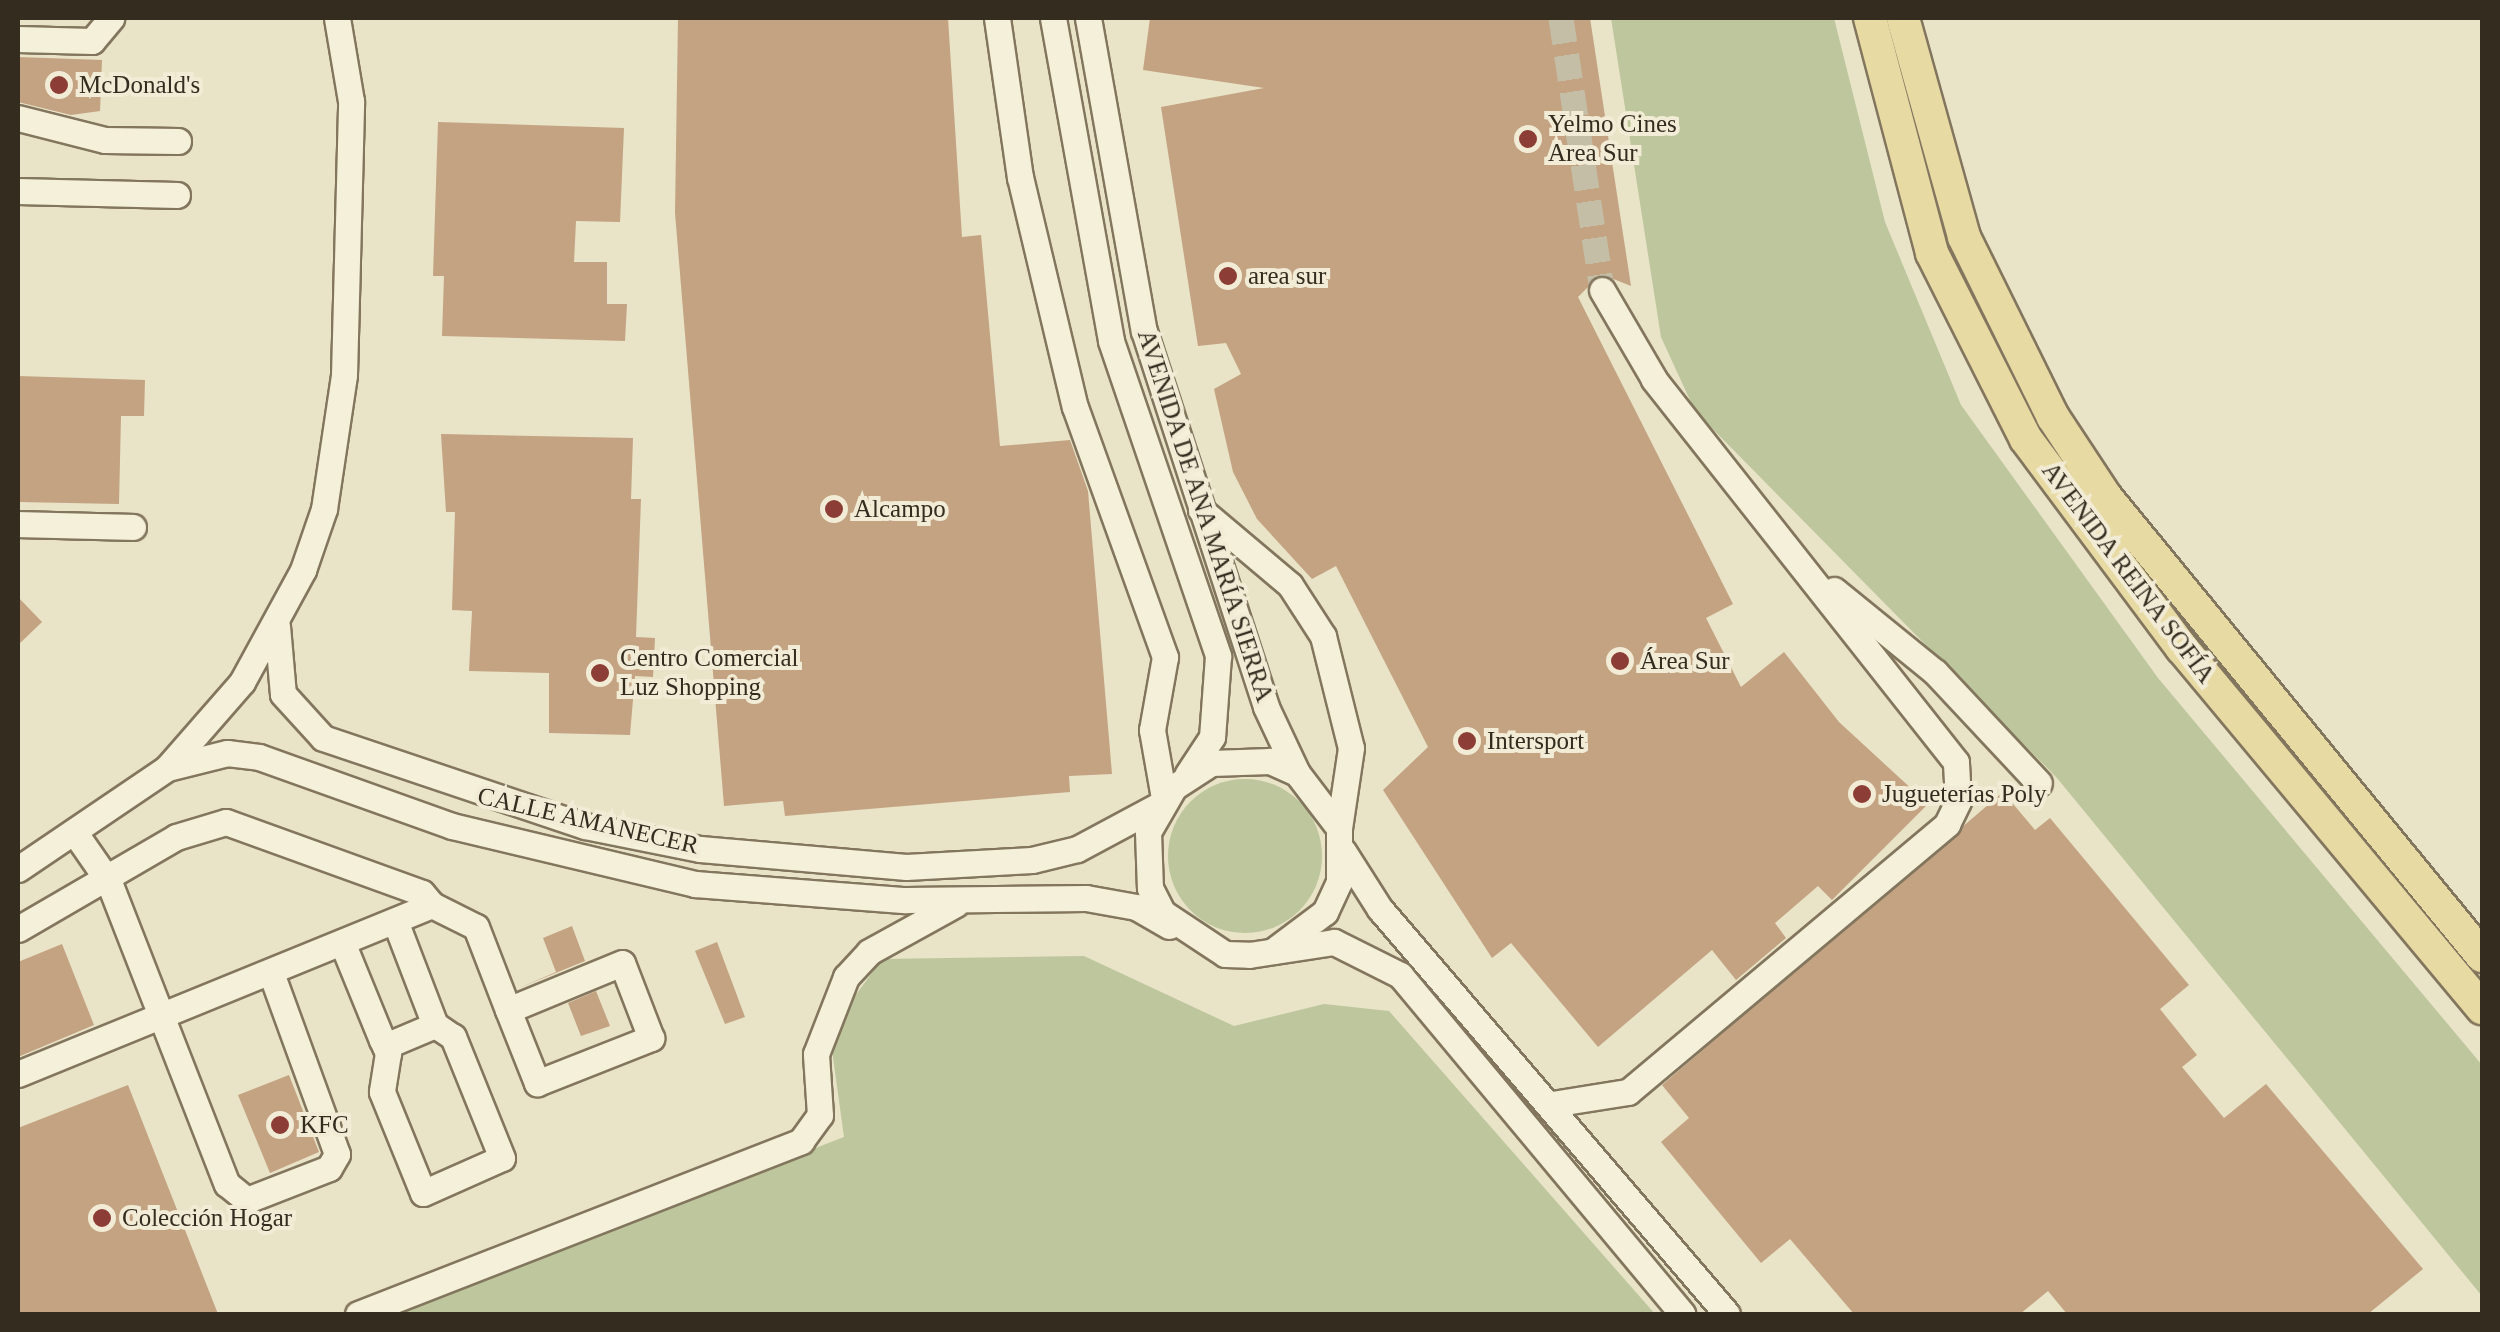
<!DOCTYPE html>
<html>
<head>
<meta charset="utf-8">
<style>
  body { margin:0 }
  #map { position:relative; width:2500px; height:1332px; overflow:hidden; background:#e9e3c7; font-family:Georgia,serif }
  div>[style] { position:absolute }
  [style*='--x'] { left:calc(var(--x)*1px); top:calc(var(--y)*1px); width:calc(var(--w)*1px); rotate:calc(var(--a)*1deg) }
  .green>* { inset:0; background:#bdc69c }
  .round { border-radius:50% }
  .building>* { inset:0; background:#c3a381 }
  .minor-tunnel>* { height:25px; margin-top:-12.5px; transform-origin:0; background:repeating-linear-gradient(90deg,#c5bea6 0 25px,transparent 0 37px) }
  .roads { filter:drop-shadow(2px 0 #83765e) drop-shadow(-2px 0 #83765e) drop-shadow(0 2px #83765e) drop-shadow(0 -2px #83765e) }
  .minor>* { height:25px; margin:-12.5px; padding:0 12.5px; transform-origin:12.5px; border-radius:12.5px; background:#f5f0d9 }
  .major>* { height:32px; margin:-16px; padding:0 16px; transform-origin:16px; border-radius:16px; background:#e8daa3 }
  .dots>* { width:28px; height:28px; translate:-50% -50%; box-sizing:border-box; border:5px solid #f2ecd6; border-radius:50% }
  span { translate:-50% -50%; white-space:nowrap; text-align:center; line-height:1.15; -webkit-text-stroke:8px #f2ecd6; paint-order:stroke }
  .poi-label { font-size:25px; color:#352c20 }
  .left { translate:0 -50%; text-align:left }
  .street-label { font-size:25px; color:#352c20 }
  .frame { position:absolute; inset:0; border:20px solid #352c20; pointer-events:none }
</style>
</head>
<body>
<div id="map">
  <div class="green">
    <i style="clip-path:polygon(1611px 18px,1834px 18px,1885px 222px,1961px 405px,2158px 678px,2482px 1065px,2482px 1296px,2057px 778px,1695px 411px,1661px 337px)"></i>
    <i class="round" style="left:1168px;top:779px;width:154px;height:154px"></i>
    <i style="clip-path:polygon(1084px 956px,1234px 1026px,1324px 1004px,1389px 1011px,1655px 1314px,387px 1314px,844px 1137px,832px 1050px,847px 1007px,882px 959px)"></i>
  </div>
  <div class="building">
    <i style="clip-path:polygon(678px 18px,948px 18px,962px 237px,981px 235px,1000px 446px,1070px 440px,1088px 491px,1112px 774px,1069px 776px,1070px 792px,785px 816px,783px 801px,724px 806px,675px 213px)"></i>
    <i style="clip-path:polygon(1150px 18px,1590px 18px,1631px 286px,1601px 274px,1578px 297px,1733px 604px,1706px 618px,1741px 687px,1784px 652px,1839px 722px,1928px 804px,1832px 900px,1818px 886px,1775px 923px,1786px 938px,1736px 980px,1712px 950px,1598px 1047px,1511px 943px,1492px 958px,1383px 790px,1428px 747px,1336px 566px,1312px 579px,1257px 519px,1233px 472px,1214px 389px,1241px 374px,1226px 343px,1198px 346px,1161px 107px,1264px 88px,1143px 70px)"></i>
    <i style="clip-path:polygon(18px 57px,102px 60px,100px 111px,71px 115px,18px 102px)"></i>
    <i style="clip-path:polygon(438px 122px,624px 128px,620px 222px,576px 221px,574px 262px,607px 262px,607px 304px,627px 304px,625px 341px,442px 336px,444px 276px,433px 276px)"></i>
    <i style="clip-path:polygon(18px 376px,145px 380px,144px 416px,121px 416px,119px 504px,18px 502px)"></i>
    <i style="clip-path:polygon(441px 434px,633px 438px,631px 499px,641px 499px,636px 637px,655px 638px,653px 677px,635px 676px,630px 735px,549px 733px,549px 673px,469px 671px,472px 611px,452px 610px,455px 512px,446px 512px)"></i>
    <i style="clip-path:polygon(18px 597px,42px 622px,18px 645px)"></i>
    <i style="clip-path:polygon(2003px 792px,2035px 830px,2050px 818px,2189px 985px,2160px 1009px,2197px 1055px,2182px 1067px,2224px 1118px,2266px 1084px,2423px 1269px,2368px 1314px,2067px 1314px,2048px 1291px,2020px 1314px,1854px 1314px,1790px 1239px,1761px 1263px,1661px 1142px,1689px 1118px,1662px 1085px)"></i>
    <i style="clip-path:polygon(572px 926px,585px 961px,519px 988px,556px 972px,543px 938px)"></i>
    <i style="clip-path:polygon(717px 942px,745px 1017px,725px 1024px,695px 951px)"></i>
    <i style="clip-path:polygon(62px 944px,94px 1025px,18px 1057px,18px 962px)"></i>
    <i style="clip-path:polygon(596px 991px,610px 1026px,581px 1036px,568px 1003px)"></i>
    <i style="clip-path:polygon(289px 1075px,319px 1152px,270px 1173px,238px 1095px)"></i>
    <i style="clip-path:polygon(128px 1085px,218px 1314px,18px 1314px,18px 1128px)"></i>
  </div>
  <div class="minor-tunnel">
    <i style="--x:1561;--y:18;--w:275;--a:81.4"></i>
  </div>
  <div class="roads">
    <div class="minor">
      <i style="--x:997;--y:18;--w:161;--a:81.8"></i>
      <i style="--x:1020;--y:177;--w:236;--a:76.6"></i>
      <i style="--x:1075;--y:407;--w:266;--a:70.2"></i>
      <i style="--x:1165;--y:657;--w:74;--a:100.1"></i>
      <i style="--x:1152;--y:730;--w:69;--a:80"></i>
      <i style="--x:1053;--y:18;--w:328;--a:79.8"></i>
      <i style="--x:1111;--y:341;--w:333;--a:71.2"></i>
      <i style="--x:1218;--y:656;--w:81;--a:94.2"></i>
      <i style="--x:1212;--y:737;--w:45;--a:123.3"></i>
      <i style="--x:1088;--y:18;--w:318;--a:79.9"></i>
      <i style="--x:1144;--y:331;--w:395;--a:72"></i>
      <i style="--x:1266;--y:707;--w:73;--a:64.8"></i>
      <i style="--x:18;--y:39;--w:74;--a:1.5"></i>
      <i style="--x:92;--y:41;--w:30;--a:-50"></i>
      <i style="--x:18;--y:118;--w:90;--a:14.2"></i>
      <i style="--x:105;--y:140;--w:73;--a:0.8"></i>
      <i style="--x:18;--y:191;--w:159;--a:1.4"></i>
      <i style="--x:1201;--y:510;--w:116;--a:40.1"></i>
      <i style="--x:1290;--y:585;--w:61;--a:57.1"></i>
      <i style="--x:1323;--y:636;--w:115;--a:76"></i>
      <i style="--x:1351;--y:748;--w:81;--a:98.5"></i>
      <i style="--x:18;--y:524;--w:115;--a:1.5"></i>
      <i style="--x:1834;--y:590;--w:130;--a:39.1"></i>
      <i style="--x:1935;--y:672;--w:152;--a:46.9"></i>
      <i style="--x:277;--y:626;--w:68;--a:85"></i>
      <i style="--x:283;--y:694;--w:59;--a:47.7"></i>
      <i style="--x:323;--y:738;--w:276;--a:18.6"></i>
      <i style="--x:585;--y:826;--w:117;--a:11.3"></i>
      <i style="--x:700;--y:849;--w:207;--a:5"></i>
      <i style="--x:906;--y:867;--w:126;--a:-3.2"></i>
      <i style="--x:1032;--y:860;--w:46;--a:-13.7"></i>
      <i style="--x:1077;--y:849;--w:93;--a:-28.2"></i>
      <i style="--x:167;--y:768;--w:62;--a:-14"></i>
      <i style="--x:227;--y:753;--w:32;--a:7"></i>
      <i style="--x:259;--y:757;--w:205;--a:19.7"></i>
      <i style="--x:452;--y:826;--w:250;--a:13.4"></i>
      <i style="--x:695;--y:884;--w:211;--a:4.4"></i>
      <i style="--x:905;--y:900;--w:181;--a:-0.6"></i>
      <i style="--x:1086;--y:898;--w:51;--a:10.2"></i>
      <i style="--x:1136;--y:907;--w:38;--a:30"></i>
      <i style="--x:77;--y:836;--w:56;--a:55.2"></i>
      <i style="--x:109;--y:882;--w:324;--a:68.7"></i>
      <i style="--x:227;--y:1184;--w:26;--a:39"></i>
      <i style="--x:247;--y:1200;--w:88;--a:-21.3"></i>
      <i style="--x:329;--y:1168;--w:16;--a:-60"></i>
      <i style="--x:337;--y:1154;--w:190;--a:-110"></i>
      <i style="--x:1343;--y:851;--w:69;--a:57.5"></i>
      <i style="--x:1380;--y:909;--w:533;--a:49.41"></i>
      <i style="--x:18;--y:869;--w:180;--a:-34.1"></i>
      <i style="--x:167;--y:768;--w:114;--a:-48.9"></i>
      <i style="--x:242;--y:682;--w:128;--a:-61.4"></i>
      <i style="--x:303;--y:570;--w:65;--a:-71"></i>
      <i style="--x:324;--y:509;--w:135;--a:-81.5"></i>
      <i style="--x:344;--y:375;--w:274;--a:-88.5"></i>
      <i style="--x:351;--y:101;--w:84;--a:-99.6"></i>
      <i style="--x:432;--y:905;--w:49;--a:26.6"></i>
      <i style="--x:476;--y:927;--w:89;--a:68.9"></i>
      <i style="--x:508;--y:1010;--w:79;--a:68.3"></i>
      <i style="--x:537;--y:1083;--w:123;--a:-21.5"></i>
      <i style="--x:651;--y:1038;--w:80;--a:-111.1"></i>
      <i style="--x:622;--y:963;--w:123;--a:157.6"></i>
      <i style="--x:397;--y:926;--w:106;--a:69"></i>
      <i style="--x:18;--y:929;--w:183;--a:-30.2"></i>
      <i style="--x:176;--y:837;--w:52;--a:-16.7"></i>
      <i style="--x:226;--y:822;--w:208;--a:19.9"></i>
      <i style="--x:422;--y:893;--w:16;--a:50"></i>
      <i style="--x:432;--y:905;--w:447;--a:157.8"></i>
      <i style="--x:344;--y:947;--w:100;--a:67.8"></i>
      <i style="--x:382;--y:1040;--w:7;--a:63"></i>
      <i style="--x:385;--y:1046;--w:8;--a:67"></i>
      <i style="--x:388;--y:1053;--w:39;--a:99"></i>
      <i style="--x:382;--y:1092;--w:109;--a:67.9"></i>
      <i style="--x:423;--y:1193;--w:86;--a:-23.9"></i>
      <i style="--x:502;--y:1158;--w:131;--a:-112"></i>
      <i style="--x:453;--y:1037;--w:22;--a:-146"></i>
      <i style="--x:435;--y:1025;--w:54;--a:157.2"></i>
      <i style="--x:1273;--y:951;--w:65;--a:-36.9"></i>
      <i style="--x:1325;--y:912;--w:33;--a:-65"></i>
      <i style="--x:1339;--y:882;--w:54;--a:-90"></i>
      <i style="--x:1339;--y:828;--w:69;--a:-127.4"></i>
      <i style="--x:1297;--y:773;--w:30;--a:-156"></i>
      <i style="--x:1270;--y:761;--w:59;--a:178.1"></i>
      <i style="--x:1211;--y:763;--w:44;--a:147"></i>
      <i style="--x:1174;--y:787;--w:52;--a:120"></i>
      <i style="--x:1148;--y:832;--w:56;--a:88"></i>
      <i style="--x:1150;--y:888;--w:28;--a:63"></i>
      <i style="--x:1163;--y:913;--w:74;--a:33.5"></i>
      <i style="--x:1225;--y:954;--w:24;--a:2"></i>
      <i style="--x:1249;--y:955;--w:86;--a:-8.7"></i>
      <i style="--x:1334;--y:942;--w:74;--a:26.6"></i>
      <i style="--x:1400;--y:975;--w:441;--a:50.2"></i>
      <i style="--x:1552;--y:1104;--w:77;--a:-9"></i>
      <i style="--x:1628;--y:1092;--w:417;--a:-40"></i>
      <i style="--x:1947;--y:824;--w:25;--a:-64"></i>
      <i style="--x:1958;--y:801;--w:39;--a:-93"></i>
      <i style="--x:1956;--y:762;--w:488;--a:-128.3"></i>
      <i style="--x:1654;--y:379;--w:103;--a:-120.3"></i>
      <i style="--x:358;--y:1314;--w:476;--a:-21.3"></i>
      <i style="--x:801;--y:1141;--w:32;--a:-54"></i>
      <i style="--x:820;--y:1115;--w:61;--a:-93.8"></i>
      <i style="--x:816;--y:1054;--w:83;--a:-68.7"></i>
      <i style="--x:846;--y:977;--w:34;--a:-47"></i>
      <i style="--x:869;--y:952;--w:99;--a:-28.9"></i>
    </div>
    <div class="major">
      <i style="--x:1870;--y:18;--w:243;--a:75.2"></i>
      <i style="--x:1932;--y:253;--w:208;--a:63.2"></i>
      <i style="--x:2026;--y:439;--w:261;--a:53.3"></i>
      <i style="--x:2182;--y:648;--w:469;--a:50.2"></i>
      <i style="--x:1903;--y:18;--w:227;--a:74.4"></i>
      <i style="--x:1964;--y:237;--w:201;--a:63.7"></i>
      <i style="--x:2053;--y:417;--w:95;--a:56.6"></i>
      <i style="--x:2105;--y:496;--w:595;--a:50.66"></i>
    </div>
  </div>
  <div class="dots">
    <i style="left:59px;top:85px;background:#8c3d35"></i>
    <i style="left:1528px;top:139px;background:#8c3d35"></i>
    <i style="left:1228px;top:276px;background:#8c3d35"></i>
    <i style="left:834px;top:509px;background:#8c3d35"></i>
    <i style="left:1620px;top:661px;background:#8c3d35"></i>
    <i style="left:600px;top:673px;background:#8c3d35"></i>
    <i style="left:1467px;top:741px;background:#8c3d35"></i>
    <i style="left:1862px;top:794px;background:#8c3d35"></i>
    <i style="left:280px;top:1125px;background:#8c3d35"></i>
    <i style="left:102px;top:1218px;background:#8c3d35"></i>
  </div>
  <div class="poi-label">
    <span class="left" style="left:79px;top:85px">McDonald's</span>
    <span class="left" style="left:1548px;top:139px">Yelmo Cines<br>Area Sur</span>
    <span class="left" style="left:1248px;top:276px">area sur</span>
    <span class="left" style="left:854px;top:509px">Alcampo</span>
    <span class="left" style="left:620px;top:673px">Centro Comercial<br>Luz Shopping</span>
    <span class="left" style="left:1640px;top:661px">Área Sur</span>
    <span class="left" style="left:1487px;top:741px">Intersport</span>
    <span class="left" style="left:1882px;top:794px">Jugueterías Poly</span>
    <span class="left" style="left:300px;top:1125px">KFC</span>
    <span class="left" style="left:122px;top:1218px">Colección Hogar</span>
  </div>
  <div class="street-label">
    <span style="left:1205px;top:516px;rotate:72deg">AVENIDA DE ANA MARÍA SIERRA</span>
    <span style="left:2128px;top:573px;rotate:53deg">AVENIDA REINA SOFÍA</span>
    <span style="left:588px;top:821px;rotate:13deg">CALLE AMANECER</span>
  </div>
  <div class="frame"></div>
</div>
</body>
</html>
